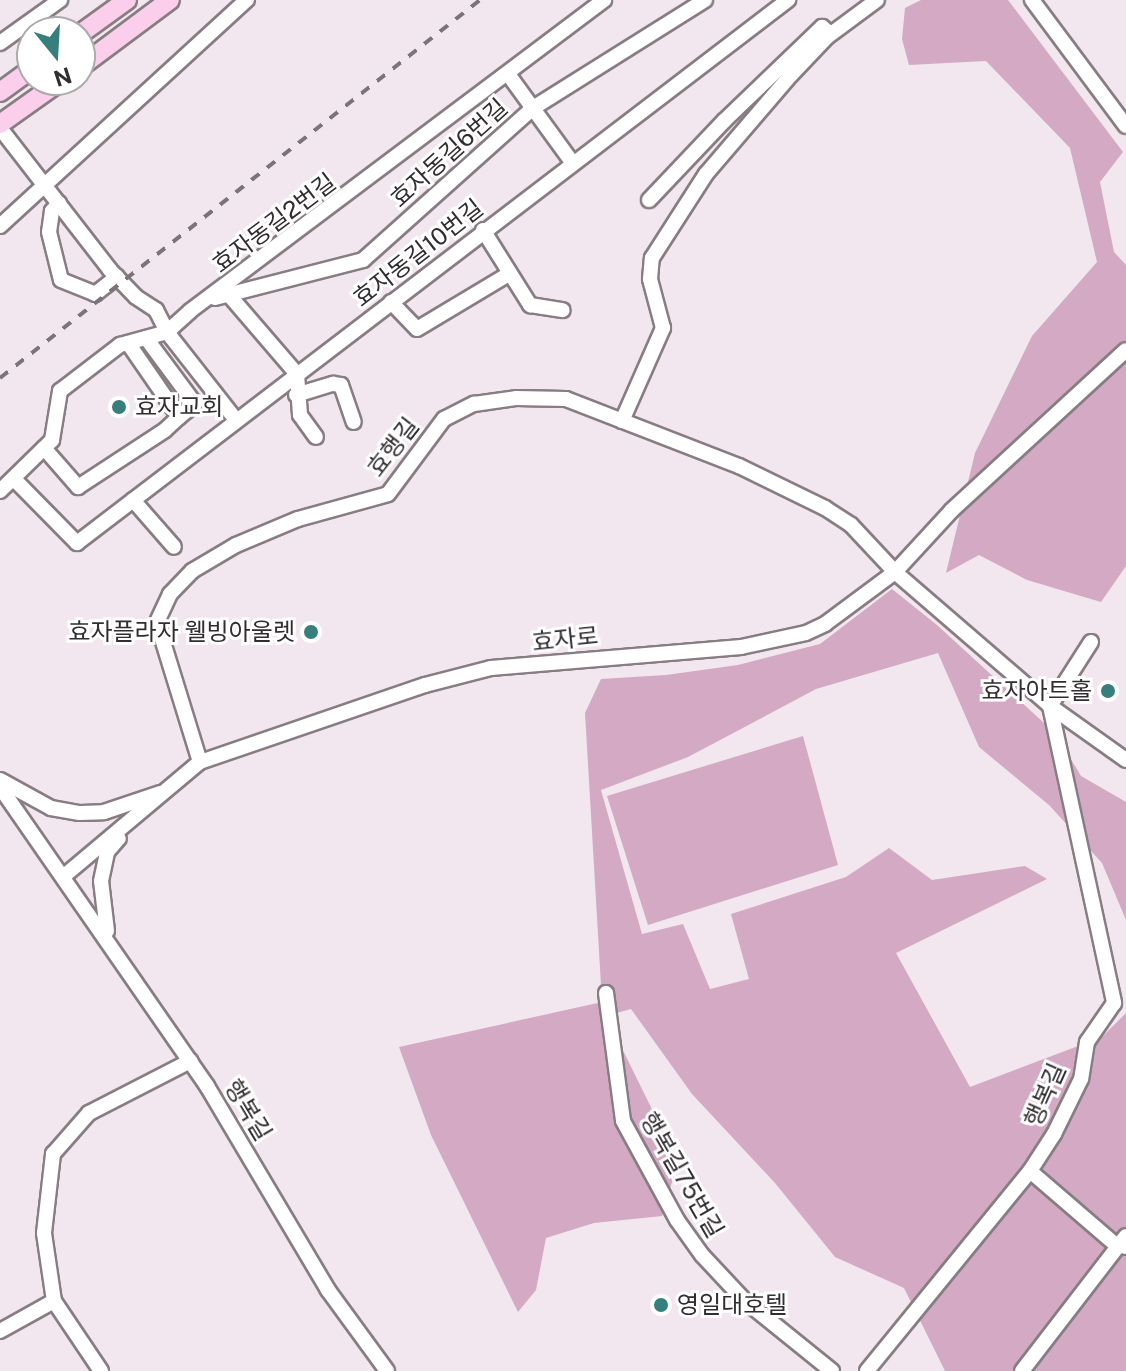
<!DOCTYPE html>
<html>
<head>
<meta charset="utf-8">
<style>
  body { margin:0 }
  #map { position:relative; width:1126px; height:1371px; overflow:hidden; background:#f2e7ee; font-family:"Public Sans","Noto Sans KR",sans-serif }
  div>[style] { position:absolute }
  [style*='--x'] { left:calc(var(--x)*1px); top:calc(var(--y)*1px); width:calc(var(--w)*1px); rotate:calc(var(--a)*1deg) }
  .green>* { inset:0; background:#d3a9c3 }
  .roads { filter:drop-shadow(2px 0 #877d83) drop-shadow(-2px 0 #877d83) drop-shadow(0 2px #877d83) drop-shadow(0 -2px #877d83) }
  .minor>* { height:14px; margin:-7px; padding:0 7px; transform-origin:7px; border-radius:7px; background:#fff }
  .major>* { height:18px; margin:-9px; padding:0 9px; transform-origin:9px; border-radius:9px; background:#fbcfeb }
  .rail>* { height:4px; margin-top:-2px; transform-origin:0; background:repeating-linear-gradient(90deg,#7a7478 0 10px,transparent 0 20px) }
  .dots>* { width:22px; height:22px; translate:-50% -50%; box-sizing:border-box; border:4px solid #fff; border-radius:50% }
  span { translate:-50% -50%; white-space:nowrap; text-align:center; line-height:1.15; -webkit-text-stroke:6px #fff; paint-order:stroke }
  .street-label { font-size:24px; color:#312d30 }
  .poi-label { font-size:24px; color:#312d30 }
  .left { translate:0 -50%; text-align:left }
  .right { translate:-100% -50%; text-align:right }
  .north { position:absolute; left:16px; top:16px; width:80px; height:80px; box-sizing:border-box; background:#fff; border:2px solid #adabac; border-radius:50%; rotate:162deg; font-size:22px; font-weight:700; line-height:32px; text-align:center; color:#312d30 }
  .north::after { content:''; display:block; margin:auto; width:28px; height:36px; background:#377f7c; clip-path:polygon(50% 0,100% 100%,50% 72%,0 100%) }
</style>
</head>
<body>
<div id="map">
  <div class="green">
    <i style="clip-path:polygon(921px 0,1008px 0,1123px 152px,1100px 182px,1114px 252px,1126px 265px,1126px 566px,1101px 602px,1027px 580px,979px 555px,946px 573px,975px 453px,1032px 336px,1097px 262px,1070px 148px,986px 61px,909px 65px,902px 39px,905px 8px)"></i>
    <i style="clip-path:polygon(892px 589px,937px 625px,1056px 734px,1081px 776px,1126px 802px,1126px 920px,1102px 863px,1049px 805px,979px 747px,938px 653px,816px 689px,688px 757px,601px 790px,642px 934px,683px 924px,710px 989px,749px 979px,731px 914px,846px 877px,889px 848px,932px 880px,1025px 866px,1047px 879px,896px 953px,970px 1087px,1102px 1037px,1126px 1013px,1126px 1371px,945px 1371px,904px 1288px,835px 1257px,775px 1183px,692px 1094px,631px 1009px,606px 1016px,678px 1162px,662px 1216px,594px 1223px,546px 1238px,536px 1290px,518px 1312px,431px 1135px,399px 1047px,602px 1002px,585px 713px,601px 679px,666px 675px,738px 665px,820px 644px)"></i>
    <i style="clip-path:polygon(803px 736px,838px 865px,648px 925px,607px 796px)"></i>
  </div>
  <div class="roads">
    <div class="minor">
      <i style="--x:1032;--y:0;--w:157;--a:53.3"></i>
      <i style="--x:0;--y:43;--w:74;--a:-35.6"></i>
      <i style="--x:508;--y:74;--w:109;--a:54"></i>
      <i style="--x:0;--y:128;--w:180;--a:52.2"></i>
      <i style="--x:110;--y:270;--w:37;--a:46"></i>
      <i style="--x:136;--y:297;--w:24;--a:33"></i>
      <i style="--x:156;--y:310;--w:25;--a:63"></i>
      <i style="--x:167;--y:332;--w:112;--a:51.9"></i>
      <i style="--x:649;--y:200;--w:109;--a:-46.5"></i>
      <i style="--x:724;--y:121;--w:136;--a:-43.8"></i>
      <i style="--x:822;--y:27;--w:11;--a:38"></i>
      <i style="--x:59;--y:203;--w:11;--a:131"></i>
      <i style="--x:52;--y:211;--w:21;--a:98"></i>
      <i style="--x:49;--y:232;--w:49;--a:76"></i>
      <i style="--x:61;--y:280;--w:37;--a:22"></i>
      <i style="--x:95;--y:294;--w:28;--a:-38"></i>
      <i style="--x:0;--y:226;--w:335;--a:-42.5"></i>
      <i style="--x:483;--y:230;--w:89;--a:57.9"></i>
      <i style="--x:530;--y:305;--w:33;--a:9"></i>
      <i style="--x:229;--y:295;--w:104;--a:49.3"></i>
      <i style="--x:297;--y:374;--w:41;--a:85.8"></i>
      <i style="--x:300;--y:415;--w:27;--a:54"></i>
      <i style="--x:215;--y:298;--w:153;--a:-14.4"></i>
      <i style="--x:363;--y:260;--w:228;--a:-41.8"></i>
      <i style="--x:533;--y:108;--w:203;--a:-32.1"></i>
      <i style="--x:391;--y:302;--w:37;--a:46"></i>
      <i style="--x:417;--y:329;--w:107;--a:-30.9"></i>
      <i style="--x:128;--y:343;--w:90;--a:55.4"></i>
      <i style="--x:179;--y:417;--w:21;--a:-39"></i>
      <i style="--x:195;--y:404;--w:82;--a:-126.6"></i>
      <i style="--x:296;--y:395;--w:39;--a:-17"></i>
      <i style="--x:333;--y:384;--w:8;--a:7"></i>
      <i style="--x:341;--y:385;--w:39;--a:71"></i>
      <i style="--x:622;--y:421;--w:102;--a:-66.2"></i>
      <i style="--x:663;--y:328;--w:51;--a:-104.9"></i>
      <i style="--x:650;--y:279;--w:21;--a:-85"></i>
      <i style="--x:652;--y:258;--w:100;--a:-57.3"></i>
      <i style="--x:706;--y:174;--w:130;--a:-49.4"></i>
      <i style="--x:791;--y:75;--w:52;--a:-46.5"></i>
      <i style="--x:827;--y:37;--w:62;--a:-36.5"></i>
      <i style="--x:44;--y:448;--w:52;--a:48.9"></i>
      <i style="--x:78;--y:487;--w:104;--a:-33.2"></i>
      <i style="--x:165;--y:430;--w:19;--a:-43"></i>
      <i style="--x:14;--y:479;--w:90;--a:45.5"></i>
      <i style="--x:77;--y:543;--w:895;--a:-37.37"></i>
      <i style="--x:0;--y:491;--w:73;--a:-44.4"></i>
      <i style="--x:52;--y:440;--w:50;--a:-80.7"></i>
      <i style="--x:60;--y:391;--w:76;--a:-37.5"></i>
      <i style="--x:120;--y:345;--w:49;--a:-15.5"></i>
      <i style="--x:167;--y:332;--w:31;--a:-42"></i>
      <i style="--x:190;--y:311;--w:518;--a:-36.91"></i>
      <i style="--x:133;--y:500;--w:62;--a:48.9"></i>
      <i style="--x:1091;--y:642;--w:76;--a:122.6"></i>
      <i style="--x:1050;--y:706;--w:93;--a:35.4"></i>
      <i style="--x:200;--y:762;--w:146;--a:-107.1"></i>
      <i style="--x:157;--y:622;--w:31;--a:-65"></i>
      <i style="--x:170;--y:594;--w:32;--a:-46"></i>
      <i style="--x:192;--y:571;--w:51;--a:-30.6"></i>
      <i style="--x:236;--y:545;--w:67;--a:-22.8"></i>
      <i style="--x:298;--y:519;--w:93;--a:-15.5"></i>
      <i style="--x:388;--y:494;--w:94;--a:-53.3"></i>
      <i style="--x:444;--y:419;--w:34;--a:-27"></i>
      <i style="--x:474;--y:404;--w:42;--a:-8.1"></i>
      <i style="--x:516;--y:398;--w:50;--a:1.1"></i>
      <i style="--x:566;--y:399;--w:186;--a:21.2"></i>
      <i style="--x:739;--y:466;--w:96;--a:26"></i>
      <i style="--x:825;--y:508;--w:31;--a:33"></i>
      <i style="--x:851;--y:525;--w:64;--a:46.9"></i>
      <i style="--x:895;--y:572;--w:205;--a:40.8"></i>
      <i style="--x:1050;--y:706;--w:304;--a:77.8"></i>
      <i style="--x:1114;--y:1003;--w:47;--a:124.7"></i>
      <i style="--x:1087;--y:1042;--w:37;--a:99"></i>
      <i style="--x:1081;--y:1079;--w:61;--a:116.1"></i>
      <i style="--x:1054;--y:1134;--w:44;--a:123"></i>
      <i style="--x:1030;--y:1171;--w:258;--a:129.2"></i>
      <i style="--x:0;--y:780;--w:58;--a:28.8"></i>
      <i style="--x:51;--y:808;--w:29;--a:10"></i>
      <i style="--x:80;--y:813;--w:24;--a:-2"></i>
      <i style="--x:104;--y:812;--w:59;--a:-18.7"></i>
      <i style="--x:0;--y:787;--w:364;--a:55.3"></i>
      <i style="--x:207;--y:1086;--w:237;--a:59.3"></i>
      <i style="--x:328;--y:1290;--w:100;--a:53.9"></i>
      <i style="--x:64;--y:876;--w:177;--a:-40"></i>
      <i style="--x:200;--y:762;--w:238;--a:-18.9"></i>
      <i style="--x:425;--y:685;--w:68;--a:-14.4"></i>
      <i style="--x:491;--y:668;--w:251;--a:-4.8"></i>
      <i style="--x:741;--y:647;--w:66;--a:-12.2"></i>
      <i style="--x:806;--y:633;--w:21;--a:-25"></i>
      <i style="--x:825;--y:624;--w:87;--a:-36.6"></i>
      <i style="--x:895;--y:572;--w:84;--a:-47.4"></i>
      <i style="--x:952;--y:510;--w:236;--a:-42.6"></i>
      <i style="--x:107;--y:931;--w:50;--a:-96.8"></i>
      <i style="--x:101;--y:881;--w:30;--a:-78"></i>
      <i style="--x:107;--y:852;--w:18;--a:-49"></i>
      <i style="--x:606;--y:993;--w:129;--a:82.4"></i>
      <i style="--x:623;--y:1121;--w:113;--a:61.4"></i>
      <i style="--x:677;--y:1220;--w:43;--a:54.5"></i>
      <i style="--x:702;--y:1255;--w:62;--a:47"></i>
      <i style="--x:744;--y:1300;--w:113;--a:38.9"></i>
      <i style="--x:1030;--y:1171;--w:113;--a:40.7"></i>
      <i style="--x:1116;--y:1245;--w:10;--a:11"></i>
      <i style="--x:0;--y:1331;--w:62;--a:-29.1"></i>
      <i style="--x:101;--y:1371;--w:84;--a:-123.9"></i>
      <i style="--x:54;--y:1301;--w:69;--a:-98.4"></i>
      <i style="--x:44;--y:1233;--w:80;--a:-83.5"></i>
      <i style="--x:53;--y:1154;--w:55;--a:-48.7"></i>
      <i style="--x:89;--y:1113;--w:114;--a:-27.2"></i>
      <i style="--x:1022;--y:1371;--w:170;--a:-52.4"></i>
    </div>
    <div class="major">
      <i style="--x:80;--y:34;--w:58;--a:-35.9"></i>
      <i style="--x:80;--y:67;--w:112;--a:-36.7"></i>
      <i style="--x:0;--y:92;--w:39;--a:-36"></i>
      <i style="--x:0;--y:124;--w:76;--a:-35.4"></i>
    </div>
  </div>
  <div class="rail">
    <i style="--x:0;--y:378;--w:611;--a:-38.22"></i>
  </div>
  <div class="dots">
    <i style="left:119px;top:407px;background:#377f7c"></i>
    <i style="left:311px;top:632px;background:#377f7c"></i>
    <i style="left:1108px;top:691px;background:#377f7c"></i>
    <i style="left:661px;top:1305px;background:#377f7c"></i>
  </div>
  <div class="street-label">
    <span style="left:449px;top:153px;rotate:-42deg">효자동길6번길</span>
    <span style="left:274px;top:223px;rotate:-37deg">효자동길2번길</span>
    <span style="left:418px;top:253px;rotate:-38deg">효자동길10번길</span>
    <span style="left:393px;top:447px;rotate:-52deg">효행길</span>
    <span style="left:565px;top:639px;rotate:-6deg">효자로</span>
    <span style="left:1045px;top:1095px;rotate:-66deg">행복길</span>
    <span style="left:248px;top:1110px;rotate:59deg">행복길</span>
    <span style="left:682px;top:1175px;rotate:60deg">행복길75번길</span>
  </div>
  <div class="poi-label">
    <span class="left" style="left:135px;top:407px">효자교회</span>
    <span class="right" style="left:295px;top:632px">효자플라자 웰빙아울렛</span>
    <span class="right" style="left:1092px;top:691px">효자아트홀</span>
    <span class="left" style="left:677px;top:1305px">영일대호텔</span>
  </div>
  <div class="north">N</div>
</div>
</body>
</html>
